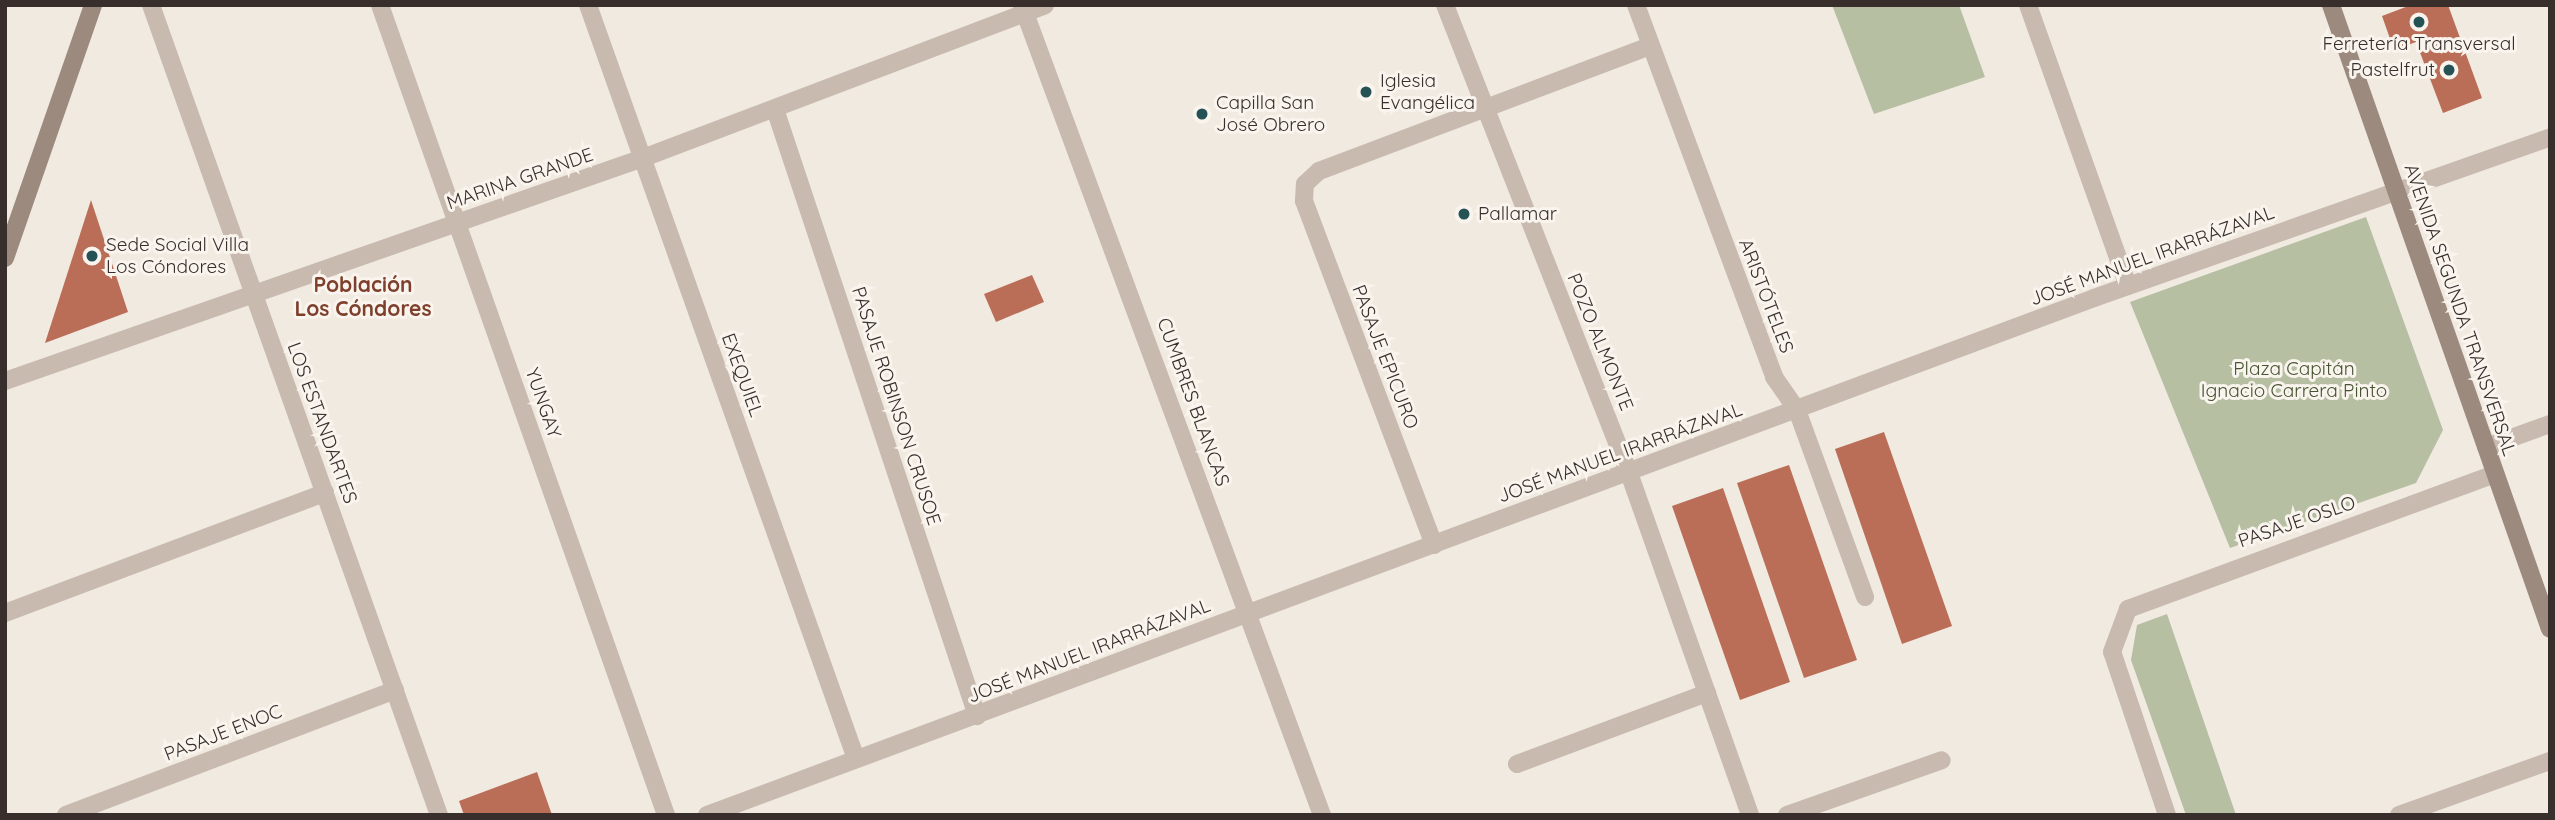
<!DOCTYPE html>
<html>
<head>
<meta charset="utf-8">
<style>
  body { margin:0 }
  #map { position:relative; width:2555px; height:820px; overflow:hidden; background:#f1eae1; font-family:Quicksand,sans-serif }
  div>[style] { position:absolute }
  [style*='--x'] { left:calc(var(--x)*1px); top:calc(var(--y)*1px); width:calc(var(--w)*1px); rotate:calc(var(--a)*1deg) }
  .green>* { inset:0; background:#b6bfa2 }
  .building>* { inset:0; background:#ba6e57 }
  .street>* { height:18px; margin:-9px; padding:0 9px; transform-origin:9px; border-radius:9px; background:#c8baae }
  .secondary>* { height:18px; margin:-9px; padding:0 9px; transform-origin:9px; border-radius:9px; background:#9c8a7f }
  .dots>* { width:19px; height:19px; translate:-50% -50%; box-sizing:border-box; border:4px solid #f9f4ed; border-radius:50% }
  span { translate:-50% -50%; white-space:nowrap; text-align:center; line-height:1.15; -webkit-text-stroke:6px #f9f4ed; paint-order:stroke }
  .poi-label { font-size:19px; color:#382f2c }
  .right { translate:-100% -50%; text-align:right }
  .left { translate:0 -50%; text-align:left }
  .street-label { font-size:19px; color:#382f2c }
  .park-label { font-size:19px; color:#475432 }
  .neighbourhood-label { font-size:21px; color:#7e402d; font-weight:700 }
  .frame { position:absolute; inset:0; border:7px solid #382f2c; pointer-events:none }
</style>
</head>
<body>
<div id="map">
  <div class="green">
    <i style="clip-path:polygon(1832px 5px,1959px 5px,1985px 77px,1874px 114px)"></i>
    <i style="clip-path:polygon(2366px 217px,2443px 430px,2416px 483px,2230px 548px,2130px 302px)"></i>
    <i style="clip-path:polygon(2167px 614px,2236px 815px,2186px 815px,2131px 660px,2137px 625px)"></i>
  </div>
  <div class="building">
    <i style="clip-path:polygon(2411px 5px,2448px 5px,2482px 98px,2443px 113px,2416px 42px,2394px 50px,2382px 16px)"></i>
    <i style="clip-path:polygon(91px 200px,128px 312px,45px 343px)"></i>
    <i style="clip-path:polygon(1032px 275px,1044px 302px,996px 322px,984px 294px)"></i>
    <i style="clip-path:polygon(1884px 432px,1952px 626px,1902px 644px,1835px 449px)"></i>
    <i style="clip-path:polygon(1789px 465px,1857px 660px,1804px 678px,1737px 483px)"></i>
    <i style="clip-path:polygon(1723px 488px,1790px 682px,1740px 700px,1672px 506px)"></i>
    <i style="clip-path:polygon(537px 772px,552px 815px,464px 815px,459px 801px)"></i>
  </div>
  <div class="street">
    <i style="--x:151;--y:5;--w:860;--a:70.43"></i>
    <i style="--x:380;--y:5;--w:859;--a:70.55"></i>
    <i style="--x:588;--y:5;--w:800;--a:70.43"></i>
    <i style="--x:1022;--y:5;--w:864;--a:69.68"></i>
    <i style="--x:1445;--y:5;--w:503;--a:68.54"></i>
    <i style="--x:1629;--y:473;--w:363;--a:70.5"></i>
    <i style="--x:1636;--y:5;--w:397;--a:69.6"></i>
    <i style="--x:1774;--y:377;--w:40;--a:55.1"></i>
    <i style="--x:1797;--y:410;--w:199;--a:70"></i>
    <i style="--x:2028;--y:5;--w:298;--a:70.4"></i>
    <i style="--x:775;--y:109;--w:640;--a:71.59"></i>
    <i style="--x:5;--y:381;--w:676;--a:-19.27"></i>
    <i style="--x:643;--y:158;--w:430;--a:-20.8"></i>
    <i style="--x:2486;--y:447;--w:68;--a:-19.8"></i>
    <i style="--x:1434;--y:545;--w:368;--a:-110.7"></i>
    <i style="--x:1304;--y:201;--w:17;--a:-87"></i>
    <i style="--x:1305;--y:184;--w:19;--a:-43"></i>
    <i style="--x:1319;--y:171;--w:353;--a:-20.7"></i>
    <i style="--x:5;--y:613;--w:342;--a:-20.6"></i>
    <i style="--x:1517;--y:764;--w:203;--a:-20.5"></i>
    <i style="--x:66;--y:815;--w:352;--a:-20.8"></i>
    <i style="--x:707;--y:815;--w:1480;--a:-20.44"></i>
    <i style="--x:2094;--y:298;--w:484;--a:-19.4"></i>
    <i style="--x:1787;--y:815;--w:164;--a:-19.5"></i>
    <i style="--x:2167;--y:815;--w:172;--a:-108.6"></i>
    <i style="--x:2112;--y:652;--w:46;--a:-69.6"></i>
    <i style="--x:2128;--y:609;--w:391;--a:-20.2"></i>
    <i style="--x:2399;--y:815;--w:160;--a:-19.7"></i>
  </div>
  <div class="secondary">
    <i style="--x:2331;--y:5;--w:661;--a:70.66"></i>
    <i style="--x:5;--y:258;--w:268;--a:-70.8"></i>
  </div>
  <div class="dots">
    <i style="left:2419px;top:22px;background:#255255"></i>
    <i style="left:2449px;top:70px;background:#255255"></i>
    <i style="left:1366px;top:92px;background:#255255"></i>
    <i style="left:1202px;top:114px;background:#255255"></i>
    <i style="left:1464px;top:214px;background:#255255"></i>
    <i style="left:92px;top:256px;background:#255255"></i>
  </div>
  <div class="poi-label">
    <span style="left:2419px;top:44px">Ferretería Transversal</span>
    <span class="right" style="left:2435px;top:70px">Pastelfrut</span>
    <span class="left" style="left:1380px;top:92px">Iglesia<br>Evangélica</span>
    <span class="left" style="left:1216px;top:114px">Capilla San<br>José Obrero</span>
    <span class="left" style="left:1478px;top:214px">Pallamar</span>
    <span class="left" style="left:106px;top:256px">Sede Social Villa<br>Los Cóndores</span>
  </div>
  <div class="street-label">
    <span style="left:520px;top:179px;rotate:-19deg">MARINA GRANDE</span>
    <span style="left:2152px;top:256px;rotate:-20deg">JOSÉ MANUEL IRARRÁZAVAL</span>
    <span style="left:1766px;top:296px;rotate:69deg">ARISTÓTELES</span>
    <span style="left:2460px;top:310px;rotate:71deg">AVENIDA SEGUNDA TRANSVERSAL</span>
    <span style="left:1600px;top:342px;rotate:68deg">POZO ALMONTE</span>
    <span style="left:1385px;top:357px;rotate:69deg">PASAJE EPICURO</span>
    <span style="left:742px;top:375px;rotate:70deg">EXEQUIEL</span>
    <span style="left:1193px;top:402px;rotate:70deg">CUMBRES BLANCAS</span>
    <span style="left:543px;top:403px;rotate:71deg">YUNGAY</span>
    <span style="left:896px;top:406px;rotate:72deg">PASAJE ROBINSON CRUSOE</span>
    <span style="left:322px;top:423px;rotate:70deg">LOS ESTANDARTES</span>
    <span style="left:1620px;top:453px;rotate:-20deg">JOSÉ MANUEL IRARRÁZAVAL</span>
    <span style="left:2297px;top:522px;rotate:-19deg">PASAJE OSLO</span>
    <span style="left:1089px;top:651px;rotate:-21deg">JOSÉ MANUEL IRARRÁZAVAL</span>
    <span style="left:223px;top:733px;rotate:-21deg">PASAJE ENOC</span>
  </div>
  <div class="park-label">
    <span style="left:2294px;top:380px">Plaza Capitán<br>Ignacio Carrera Pinto</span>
  </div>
  <div class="neighbourhood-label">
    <span style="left:363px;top:296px">Población<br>Los Cóndores</span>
  </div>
  <div class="frame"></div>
</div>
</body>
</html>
